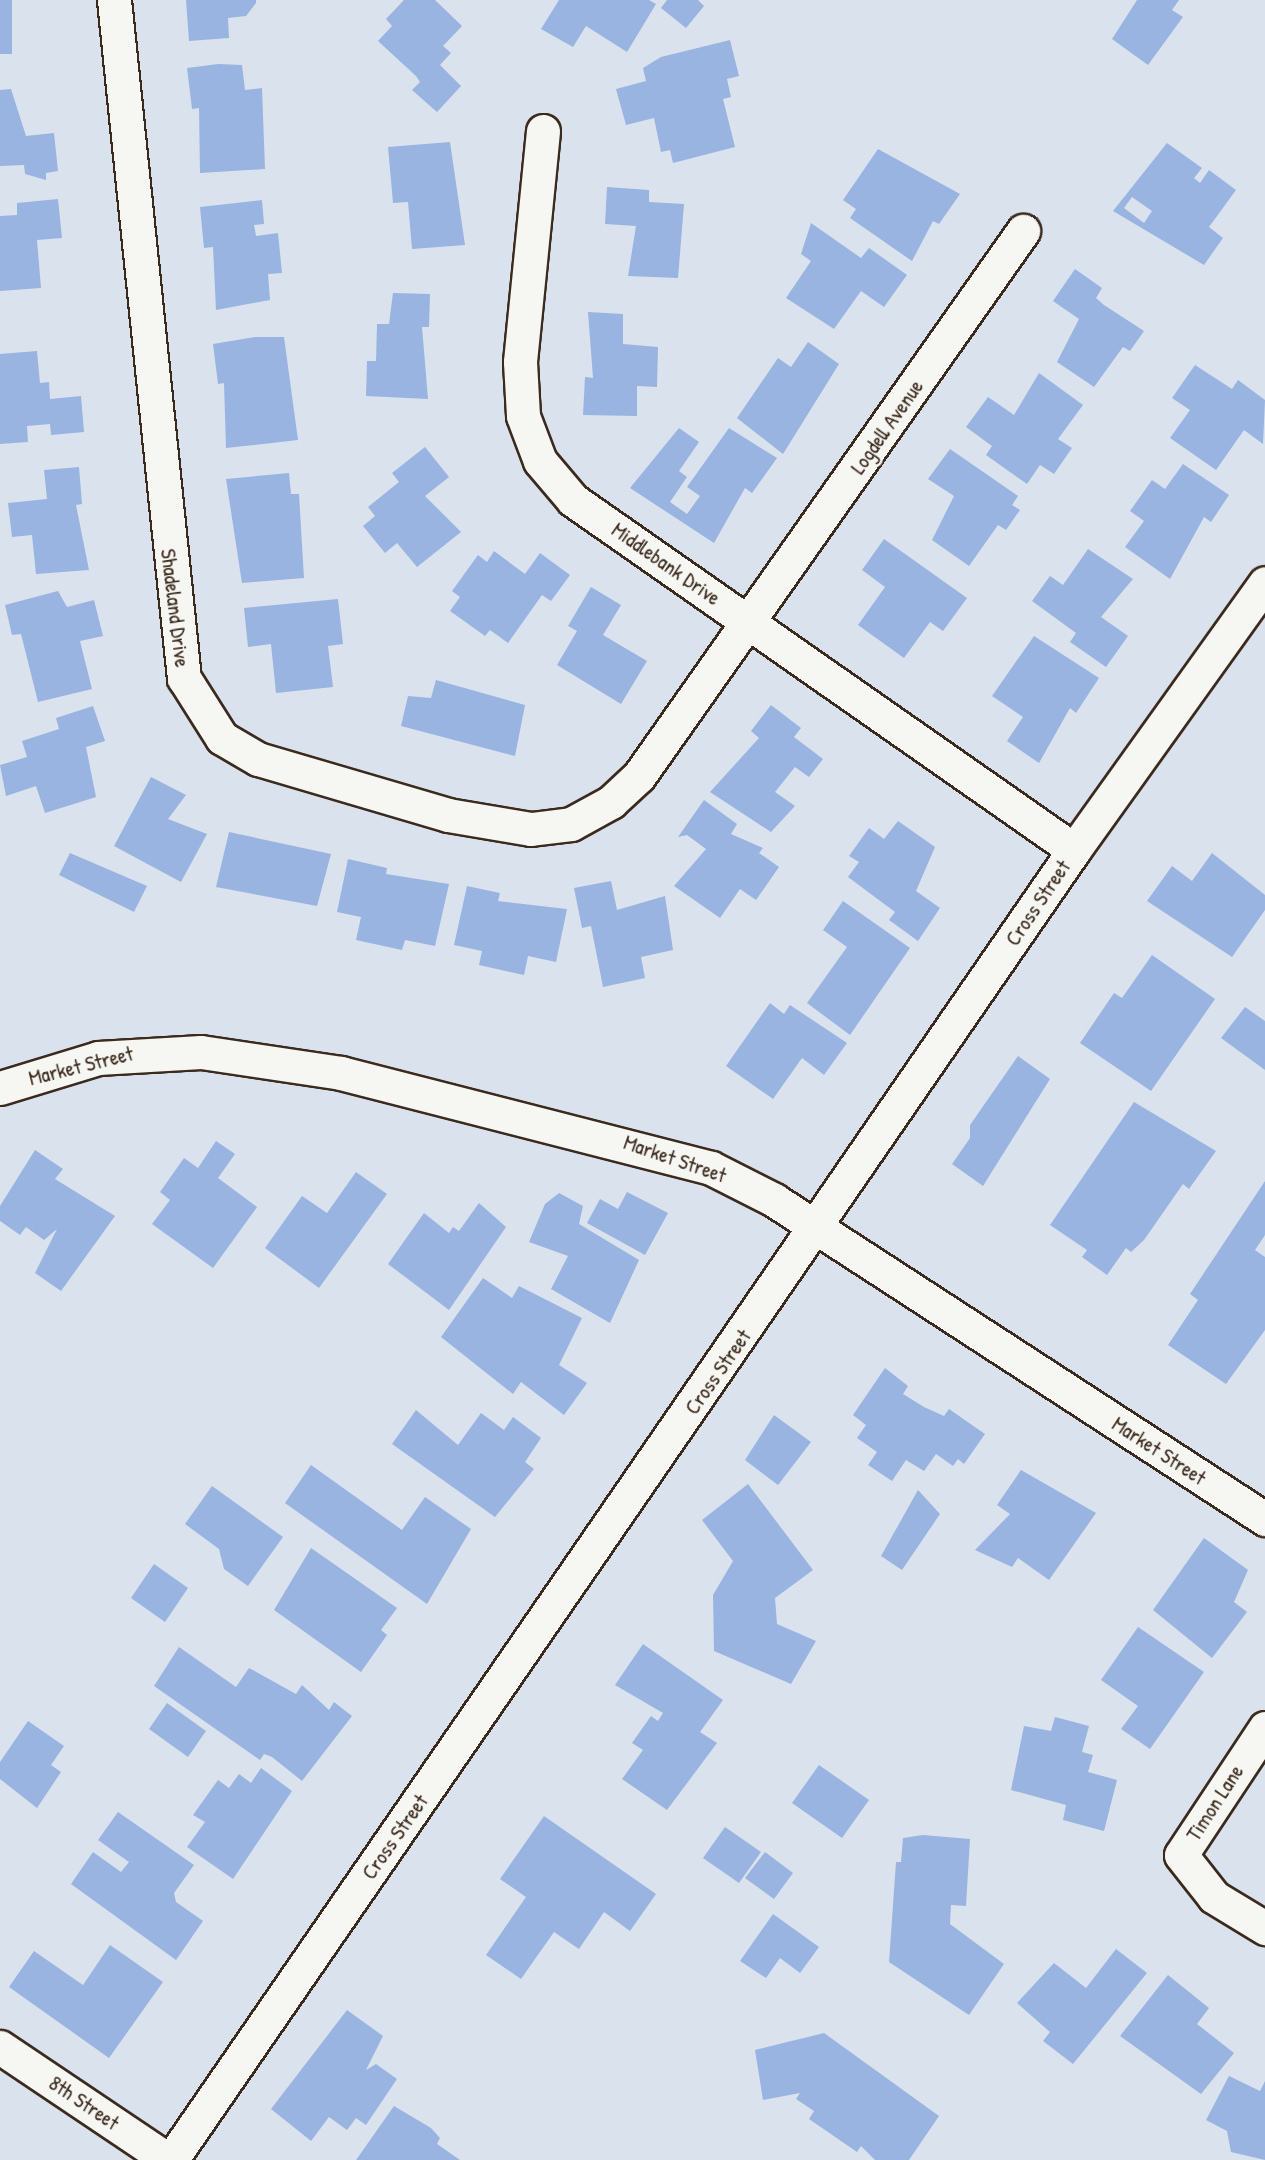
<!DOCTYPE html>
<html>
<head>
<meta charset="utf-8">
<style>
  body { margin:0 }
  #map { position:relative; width:1265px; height:2160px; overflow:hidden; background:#dae2ed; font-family:"Patrick Hand",sans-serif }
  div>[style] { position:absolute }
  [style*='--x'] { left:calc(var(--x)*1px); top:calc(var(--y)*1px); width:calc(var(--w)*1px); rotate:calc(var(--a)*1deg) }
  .building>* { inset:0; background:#99b4e0 }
  .roads { filter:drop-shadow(2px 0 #3b2a1e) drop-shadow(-2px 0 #3b2a1e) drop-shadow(0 2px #3b2a1e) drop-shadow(0 -2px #3b2a1e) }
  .minor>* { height:33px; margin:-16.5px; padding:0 16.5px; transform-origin:16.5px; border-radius:16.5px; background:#f6f6f2 }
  span { translate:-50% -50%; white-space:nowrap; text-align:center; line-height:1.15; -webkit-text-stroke:5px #f6f6f2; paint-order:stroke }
  .street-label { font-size:21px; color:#3b2a1e }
</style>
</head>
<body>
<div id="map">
  <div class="building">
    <i style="clip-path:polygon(0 0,12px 0,12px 54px,0 54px)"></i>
    <i style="clip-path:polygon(186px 0,256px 0,256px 3px,246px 16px,228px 18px,229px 38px,189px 41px)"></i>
    <i style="clip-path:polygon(404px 0,435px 0,462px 26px,443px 46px,451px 53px,440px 65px,461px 86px,437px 112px,412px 90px,420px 82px,416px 76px,378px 41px,392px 26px,386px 19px)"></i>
    <i style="clip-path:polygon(559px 0,649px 0,656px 4px,627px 52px,586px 26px,573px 47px,541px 29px)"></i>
    <i style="clip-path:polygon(667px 0,698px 0,704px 6px,686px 28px,661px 8px)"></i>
    <i style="clip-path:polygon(1137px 0,1179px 0,1172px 10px,1183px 17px,1148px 65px,1112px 39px)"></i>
    <i style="clip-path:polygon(730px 40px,739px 76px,727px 79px,731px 97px,723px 99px,735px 147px,673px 163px,670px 150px,661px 152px,654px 118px,626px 125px,616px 89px,646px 81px,643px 68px,661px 57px)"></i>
    <i style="clip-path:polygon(218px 64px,242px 65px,245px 90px,262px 88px,265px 169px,200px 173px,199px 108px,192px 109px,187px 68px)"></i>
    <i style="clip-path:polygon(11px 89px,26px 136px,54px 133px,58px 171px,46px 173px,46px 180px,25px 174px,24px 165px,0 166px,0 90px)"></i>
    <i style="clip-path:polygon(450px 142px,465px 245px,412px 249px,408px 202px,393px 203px,388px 147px)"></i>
    <i style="clip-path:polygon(evenodd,1167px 143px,1202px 168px,1194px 178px,1200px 183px,1209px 170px,1236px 190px,1209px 227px,1223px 238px,1204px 265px,1113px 211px,1167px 143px,1132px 197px,1152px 211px,1144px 223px,1124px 208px,1132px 197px)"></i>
    <i style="clip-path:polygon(878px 149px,960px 194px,939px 224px,933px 221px,912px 261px,850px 218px,856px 209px,843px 200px)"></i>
    <i style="clip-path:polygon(607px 187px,649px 190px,649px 202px,684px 204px,678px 278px,628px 276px,636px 226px,605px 224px)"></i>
    <i style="clip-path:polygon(58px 199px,62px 238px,37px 240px,41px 288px,0 291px,0 216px,17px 215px,17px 203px)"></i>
    <i style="clip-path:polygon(262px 200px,264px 224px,254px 225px,256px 236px,278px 233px,282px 273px,268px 274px,270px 300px,216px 310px,213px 247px,204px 248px,200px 207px)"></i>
    <i style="clip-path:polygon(811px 223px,861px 258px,869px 248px,907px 275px,884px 307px,861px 291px,834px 329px,786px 298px,811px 261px,801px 254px)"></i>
    <i style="clip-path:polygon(1075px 269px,1102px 288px,1096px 298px,1104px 305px,1144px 331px,1130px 351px,1123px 347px,1094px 387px,1057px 362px,1079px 319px,1053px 301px)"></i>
    <i style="clip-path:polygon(393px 293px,430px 294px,429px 327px,422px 327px,428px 399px,366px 396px,367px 361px,376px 361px,377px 324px,389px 324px)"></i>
    <i style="clip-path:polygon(588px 312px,623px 314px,623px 344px,658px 347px,657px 387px,637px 386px,637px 416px,583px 415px,585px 377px,593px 378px)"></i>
    <i style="clip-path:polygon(255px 337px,284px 337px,298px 440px,226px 448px,224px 383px,218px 384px,213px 344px)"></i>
    <i style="clip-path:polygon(808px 342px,839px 364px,783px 454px,737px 418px,778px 358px,791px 367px)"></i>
    <i style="clip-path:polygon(37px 351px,40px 383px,49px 382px,50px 399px,81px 396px,84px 432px,51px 435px,50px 424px,27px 426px,28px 442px,0 444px,0 354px)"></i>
    <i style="clip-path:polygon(1195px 365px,1232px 389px,1238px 380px,1265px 400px,1263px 444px,1244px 430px,1216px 470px,1170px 438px,1190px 410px,1172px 398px)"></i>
    <i style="clip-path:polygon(1039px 373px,1083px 405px,1058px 439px,1072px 448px,1054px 474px,1040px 465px,1027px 484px,986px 455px,992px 446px,966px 427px,988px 397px,1014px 415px)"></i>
    <i style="clip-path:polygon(679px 428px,699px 442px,679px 471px,687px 477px,670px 502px,687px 514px,700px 496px,687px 487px,729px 428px,777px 458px,752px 493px,745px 488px,714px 543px,630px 488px)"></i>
    <i style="clip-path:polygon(425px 447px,449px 477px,425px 496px,461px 532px,417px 567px,397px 543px,385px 553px,363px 526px,375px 516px,368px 507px,399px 482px,392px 473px)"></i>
    <i style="clip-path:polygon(950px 449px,1018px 496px,1012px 505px,1020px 510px,1006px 530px,998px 525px,969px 566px,932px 540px,954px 496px,928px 479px)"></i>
    <i style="clip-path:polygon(1183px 464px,1229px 495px,1211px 522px,1204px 517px,1170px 579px,1125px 547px,1144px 521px,1130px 511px,1152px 480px,1165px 489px)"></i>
    <i style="clip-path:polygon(79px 467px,82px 504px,76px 505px,89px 570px,36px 574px,32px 535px,12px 537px,8px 503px,47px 499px,44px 470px)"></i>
    <i style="clip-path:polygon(289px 473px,291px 494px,299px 494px,304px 578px,242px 583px,226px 479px)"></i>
    <i style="clip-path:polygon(884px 539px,967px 598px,943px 631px,930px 622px,904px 658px,858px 625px,885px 587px,862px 570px)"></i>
    <i style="clip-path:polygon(1088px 549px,1133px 579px,1101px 617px,1128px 636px,1106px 667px,1070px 642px,1076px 633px,1032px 601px,1050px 576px,1063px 585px)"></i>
    <i style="clip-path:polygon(494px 551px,525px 574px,540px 553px,570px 575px,551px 601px,542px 595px,508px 643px,490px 630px,485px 636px,450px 611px,460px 597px,452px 591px,478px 555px,487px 562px)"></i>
    <i style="clip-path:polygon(591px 587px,621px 605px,603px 635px,647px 661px,621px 704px,557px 665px,577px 631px,568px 626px)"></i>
    <i style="clip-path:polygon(58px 591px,67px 607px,94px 600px,103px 636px,80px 641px,92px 689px,38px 702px,21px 634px,12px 635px,5px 605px)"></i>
    <i style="clip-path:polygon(338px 599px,343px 644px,328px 646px,333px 687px,276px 693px,271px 644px,248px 647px,244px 608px)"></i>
    <i style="clip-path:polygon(1034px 636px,1099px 678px,1076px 713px,1070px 708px,1039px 763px,1007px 741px,1023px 717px,992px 696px)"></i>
    <i style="clip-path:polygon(436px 680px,525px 705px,515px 756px,401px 726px,408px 696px,431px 698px)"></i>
    <i style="clip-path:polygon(771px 705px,801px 728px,794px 737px,823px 759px,809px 777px,795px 767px,775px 792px,795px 806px,771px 832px,710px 792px,759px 738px,751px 731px)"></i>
    <i style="clip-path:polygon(93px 706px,105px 741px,86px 747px,96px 797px,45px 813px,36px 786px,6px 796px,0 765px,27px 757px,22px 741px,59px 729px,56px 718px)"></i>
    <i style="clip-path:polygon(151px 777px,186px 795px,168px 819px,207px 834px,181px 882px,114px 846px)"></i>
    <i style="clip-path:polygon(704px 800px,737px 824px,731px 834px,763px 848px,759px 853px,779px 867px,756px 900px,740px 889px,720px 918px,674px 886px,706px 849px,687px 835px,678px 837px)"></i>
    <i style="clip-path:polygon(898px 821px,935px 847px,916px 891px,940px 908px,918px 941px,889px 920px,895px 912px,848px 877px,859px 862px,849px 856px,869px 828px,884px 839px)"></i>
    <i style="clip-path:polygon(229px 832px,331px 854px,317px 906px,216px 887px)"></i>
    <i style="clip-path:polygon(70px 853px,147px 886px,134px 912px,59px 875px)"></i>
    <i style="clip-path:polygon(1212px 853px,1265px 895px,1265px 910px,1232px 957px,1147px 901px,1172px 866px,1192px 881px)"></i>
    <i style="clip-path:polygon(348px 859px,387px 868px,386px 874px,449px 884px,435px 946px,405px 940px,402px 950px,356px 940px,361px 917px,337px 912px)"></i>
    <i style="clip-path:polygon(611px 881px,617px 910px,665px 896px,673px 950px,641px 957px,645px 978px,603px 987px,591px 926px,582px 928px,574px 888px)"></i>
    <i style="clip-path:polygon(467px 886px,500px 893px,498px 901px,567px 909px,556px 962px,528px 956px,524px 975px,479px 965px,482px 951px,454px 945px)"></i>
    <i style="clip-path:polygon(843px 901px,910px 948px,850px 1035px,807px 1003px,847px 947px,823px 930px)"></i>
    <i style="clip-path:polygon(1152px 955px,1215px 999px,1151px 1091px,1080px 1043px,1114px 993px,1122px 998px)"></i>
    <i style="clip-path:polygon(770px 1003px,784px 1014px,790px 1005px,847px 1043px,824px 1075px,802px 1058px,773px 1099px,726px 1066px)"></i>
    <i style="clip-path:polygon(1245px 1007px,1265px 1021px,1265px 1070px,1221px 1038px)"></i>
    <i style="clip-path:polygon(1018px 1056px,1050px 1079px,983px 1186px,952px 1164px,970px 1138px,970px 1125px)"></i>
    <i style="clip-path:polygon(1134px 1102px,1216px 1151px,1189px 1189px,1183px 1184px,1144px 1240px,1131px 1252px,1126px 1248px,1107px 1275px,1082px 1257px,1087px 1250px,1050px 1225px)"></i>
    <i style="clip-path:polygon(216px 1141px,235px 1154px,218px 1178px,257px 1207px,213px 1268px,152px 1224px,170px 1200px,160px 1192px,184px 1158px,198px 1168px)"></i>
    <i style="clip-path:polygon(35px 1150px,63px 1169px,55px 1179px,115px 1216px,61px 1291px,35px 1273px,57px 1229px,44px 1240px,26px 1227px,20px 1235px,0 1221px,0 1206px)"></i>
    <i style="clip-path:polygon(356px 1172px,387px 1194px,319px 1288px,265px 1248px,302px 1196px,327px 1213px)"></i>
    <i style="clip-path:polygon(1265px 1181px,1265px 1235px,1255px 1250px,1265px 1257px,1265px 1330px,1226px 1384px,1168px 1345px,1198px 1300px,1190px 1294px)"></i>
    <i style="clip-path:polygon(627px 1192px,668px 1213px,645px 1255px,587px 1223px,600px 1199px,618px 1209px)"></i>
    <i style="clip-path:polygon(559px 1193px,583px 1206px,579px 1224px,639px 1260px,610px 1323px,551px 1289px,568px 1256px,529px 1242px,545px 1204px)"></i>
    <i style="clip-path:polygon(479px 1203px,506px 1227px,449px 1310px,388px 1264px,424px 1213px,449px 1233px,453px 1227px,459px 1231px)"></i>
    <i style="clip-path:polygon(483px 1278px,512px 1298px,519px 1286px,582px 1318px,559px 1365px,587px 1383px,564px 1415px,521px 1382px,513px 1394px,441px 1337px)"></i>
    <i style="clip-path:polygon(885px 1368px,908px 1386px,903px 1394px,924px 1407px,944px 1416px,949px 1409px,985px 1434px,964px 1464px,958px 1459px,953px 1466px,936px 1454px,924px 1471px,906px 1460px,892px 1481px,868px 1465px,877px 1452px,857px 1438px,866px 1425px,853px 1415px)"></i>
    <i style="clip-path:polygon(416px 1410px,458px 1445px,481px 1413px,504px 1430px,513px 1417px,541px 1438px,525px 1462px,534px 1469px,495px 1517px,392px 1444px)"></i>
    <i style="clip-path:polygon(774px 1415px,811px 1442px,778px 1485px,745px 1460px)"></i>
    <i style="clip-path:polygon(311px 1465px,402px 1530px,425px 1497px,471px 1529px,427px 1604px,285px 1503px)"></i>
    <i style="clip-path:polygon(1021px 1470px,1096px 1513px,1049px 1580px,1018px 1558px,1012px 1567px,975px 1550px,1010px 1514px,997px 1505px)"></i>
    <i style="clip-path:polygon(748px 1484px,813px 1570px,775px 1598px,777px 1624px,816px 1641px,791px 1684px,714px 1651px,713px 1595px,733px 1561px,702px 1520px)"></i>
    <i style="clip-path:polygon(212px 1486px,283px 1537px,248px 1586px,224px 1569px,219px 1549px,185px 1524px)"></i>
    <i style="clip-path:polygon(918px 1490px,940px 1514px,902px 1570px,881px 1556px)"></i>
    <i style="clip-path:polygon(1204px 1538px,1248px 1570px,1234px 1602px,1247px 1612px,1212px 1658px,1153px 1610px)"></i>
    <i style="clip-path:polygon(311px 1548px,397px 1608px,381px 1630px,387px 1635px,361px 1672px,274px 1610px)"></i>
    <i style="clip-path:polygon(154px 1564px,188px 1588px,165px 1622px,131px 1598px)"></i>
    <i style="clip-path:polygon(1138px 1627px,1204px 1672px,1150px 1749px,1121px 1729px,1138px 1706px,1101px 1680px)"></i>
    <i style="clip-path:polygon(643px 1644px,723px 1700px,700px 1732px,717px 1743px,667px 1810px,622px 1779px,643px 1750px,632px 1743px,651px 1716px,658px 1721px,663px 1713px,615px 1685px)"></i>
    <i style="clip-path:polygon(179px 1647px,236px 1687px,249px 1668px,296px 1694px,302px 1685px,329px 1710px,334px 1702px,352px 1716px,302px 1781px,272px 1757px,264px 1754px,260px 1760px,154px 1686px)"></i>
    <i style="clip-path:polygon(167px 1703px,206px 1731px,188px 1757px,149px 1729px)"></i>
    <i style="clip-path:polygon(1055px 1717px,1089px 1726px,1082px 1752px,1093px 1755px,1088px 1772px,1117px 1780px,1104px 1831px,1063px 1820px,1066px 1805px,1011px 1790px,1024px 1726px,1051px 1731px)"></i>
    <i style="clip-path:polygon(28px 1721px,64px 1746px,51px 1765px,61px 1772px,37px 1808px,0 1779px,0 1762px)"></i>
    <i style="clip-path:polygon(819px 1765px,869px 1800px,842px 1838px,792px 1803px)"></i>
    <i style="clip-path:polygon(261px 1768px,292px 1791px,233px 1879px,187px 1847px,205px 1822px,193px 1815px,218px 1780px,229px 1788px,239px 1774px,251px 1783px)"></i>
    <i style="clip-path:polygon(118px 1812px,194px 1865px,174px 1893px,176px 1902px,203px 1921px,176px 1960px,71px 1884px,93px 1852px,121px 1872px,129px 1862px,98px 1840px)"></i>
    <i style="clip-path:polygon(544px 1816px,656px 1894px,630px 1931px,604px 1912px,579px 1949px,554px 1932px,521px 1979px,486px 1955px,526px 1897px,500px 1879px)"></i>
    <i style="clip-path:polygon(725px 1827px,761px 1852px,739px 1883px,703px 1858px)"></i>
    <i style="clip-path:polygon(923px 1835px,970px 1839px,966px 1906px,951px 1905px,950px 1924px,1004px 1964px,969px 2015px,889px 1962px,896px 1862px,901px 1862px,903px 1838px)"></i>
    <i style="clip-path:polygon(765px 1852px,793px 1873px,774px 1899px,745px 1878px)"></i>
    <i style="clip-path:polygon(773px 1914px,819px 1947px,800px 1973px,780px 1958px,766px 1978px,740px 1961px)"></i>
    <i style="clip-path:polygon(110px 1945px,163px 1982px,109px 2058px,9px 1987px,34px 1951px,83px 1985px)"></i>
    <i style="clip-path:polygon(1116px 1949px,1147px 1973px,1073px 2064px,1043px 2041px,1050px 2032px,1017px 2003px,1054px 1963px,1086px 1988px)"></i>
    <i style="clip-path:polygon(1168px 1975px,1209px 2008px,1197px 2024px,1234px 2053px,1201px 2094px,1120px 2036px)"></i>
    <i style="clip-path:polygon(347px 2010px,383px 2036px,366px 2070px,376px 2064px,397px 2079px,366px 2125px,356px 2118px,347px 2130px,329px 2117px,311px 2141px,271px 2109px)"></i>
    <i style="clip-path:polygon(824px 2033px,939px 2116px,909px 2160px,875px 2160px,861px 2146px,857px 2152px,809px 2119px,814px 2111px,796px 2099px,800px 2093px,763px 2100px,755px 2050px)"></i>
    <i style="clip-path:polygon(1229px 2076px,1260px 2091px,1265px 2081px,1265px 2160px,1231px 2152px,1227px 2131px,1206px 2120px)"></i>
    <i style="clip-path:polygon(394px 2106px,431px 2128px,440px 2138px,437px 2144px,460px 2160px,356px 2160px)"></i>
  </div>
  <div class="roads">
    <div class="minor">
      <i style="--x:114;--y:0;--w:682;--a:84.11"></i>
      <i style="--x:184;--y:678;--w:71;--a:57.7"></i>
      <i style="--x:222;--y:738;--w:42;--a:30.3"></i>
      <i style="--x:258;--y:759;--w:198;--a:16.4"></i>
      <i style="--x:448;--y:815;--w:84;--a:9.6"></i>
      <i style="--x:531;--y:829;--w:40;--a:-7.1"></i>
      <i style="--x:571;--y:824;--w:46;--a:-28.8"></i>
      <i style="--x:611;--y:802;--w:38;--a:-43"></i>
      <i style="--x:639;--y:776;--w:667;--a:-54.83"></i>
      <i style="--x:543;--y:131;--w:232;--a:95.7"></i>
      <i style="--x:520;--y:362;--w:54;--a:86.8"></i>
      <i style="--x:523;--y:416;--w:48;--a:69.3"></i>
      <i style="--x:540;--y:461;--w:51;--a:49.8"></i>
      <i style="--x:573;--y:500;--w:611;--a:34.94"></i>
      <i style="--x:0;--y:1088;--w:102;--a:-17"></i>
      <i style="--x:98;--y:1058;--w:103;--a:-3.3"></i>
      <i style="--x:201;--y:1052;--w:142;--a:8.5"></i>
      <i style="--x:341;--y:1073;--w:382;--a:14.4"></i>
      <i style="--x:711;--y:1168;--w:71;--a:26.9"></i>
      <i style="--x:774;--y:1200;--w:586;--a:33.01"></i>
      <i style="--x:1265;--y:1728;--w:152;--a:123.5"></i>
      <i style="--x:1181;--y:1855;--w:53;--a:51.8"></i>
      <i style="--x:1214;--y:1897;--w:60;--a:31.3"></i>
      <i style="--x:0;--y:2047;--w:202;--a:33.9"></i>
      <i style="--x:171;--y:2160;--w:1591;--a:-55.42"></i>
      <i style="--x:1074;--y:850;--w:328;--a:-54.4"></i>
    </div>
  </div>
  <div class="street-label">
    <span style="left:887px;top:427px;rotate:-55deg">Logdell Avenue</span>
    <span style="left:666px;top:564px;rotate:35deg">Middlebank Drive</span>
    <span style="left:175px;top:608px;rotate:83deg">Shadeland Drive</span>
    <span style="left:1038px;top:903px;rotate:-56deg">Cross Street</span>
    <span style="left:81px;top:1066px;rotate:-14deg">Market Street</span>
    <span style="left:675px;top:1159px;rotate:19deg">Market Street</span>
    <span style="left:718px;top:1372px;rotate:-55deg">Cross Street</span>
    <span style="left:1159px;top:1451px;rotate:33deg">Market Street</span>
    <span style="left:1215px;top:1803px;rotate:-57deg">Timon Lane</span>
    <span style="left:395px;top:1837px;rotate:-55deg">Cross Street</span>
    <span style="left:84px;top:2103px;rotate:34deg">8th Street</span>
  </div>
</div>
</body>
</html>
